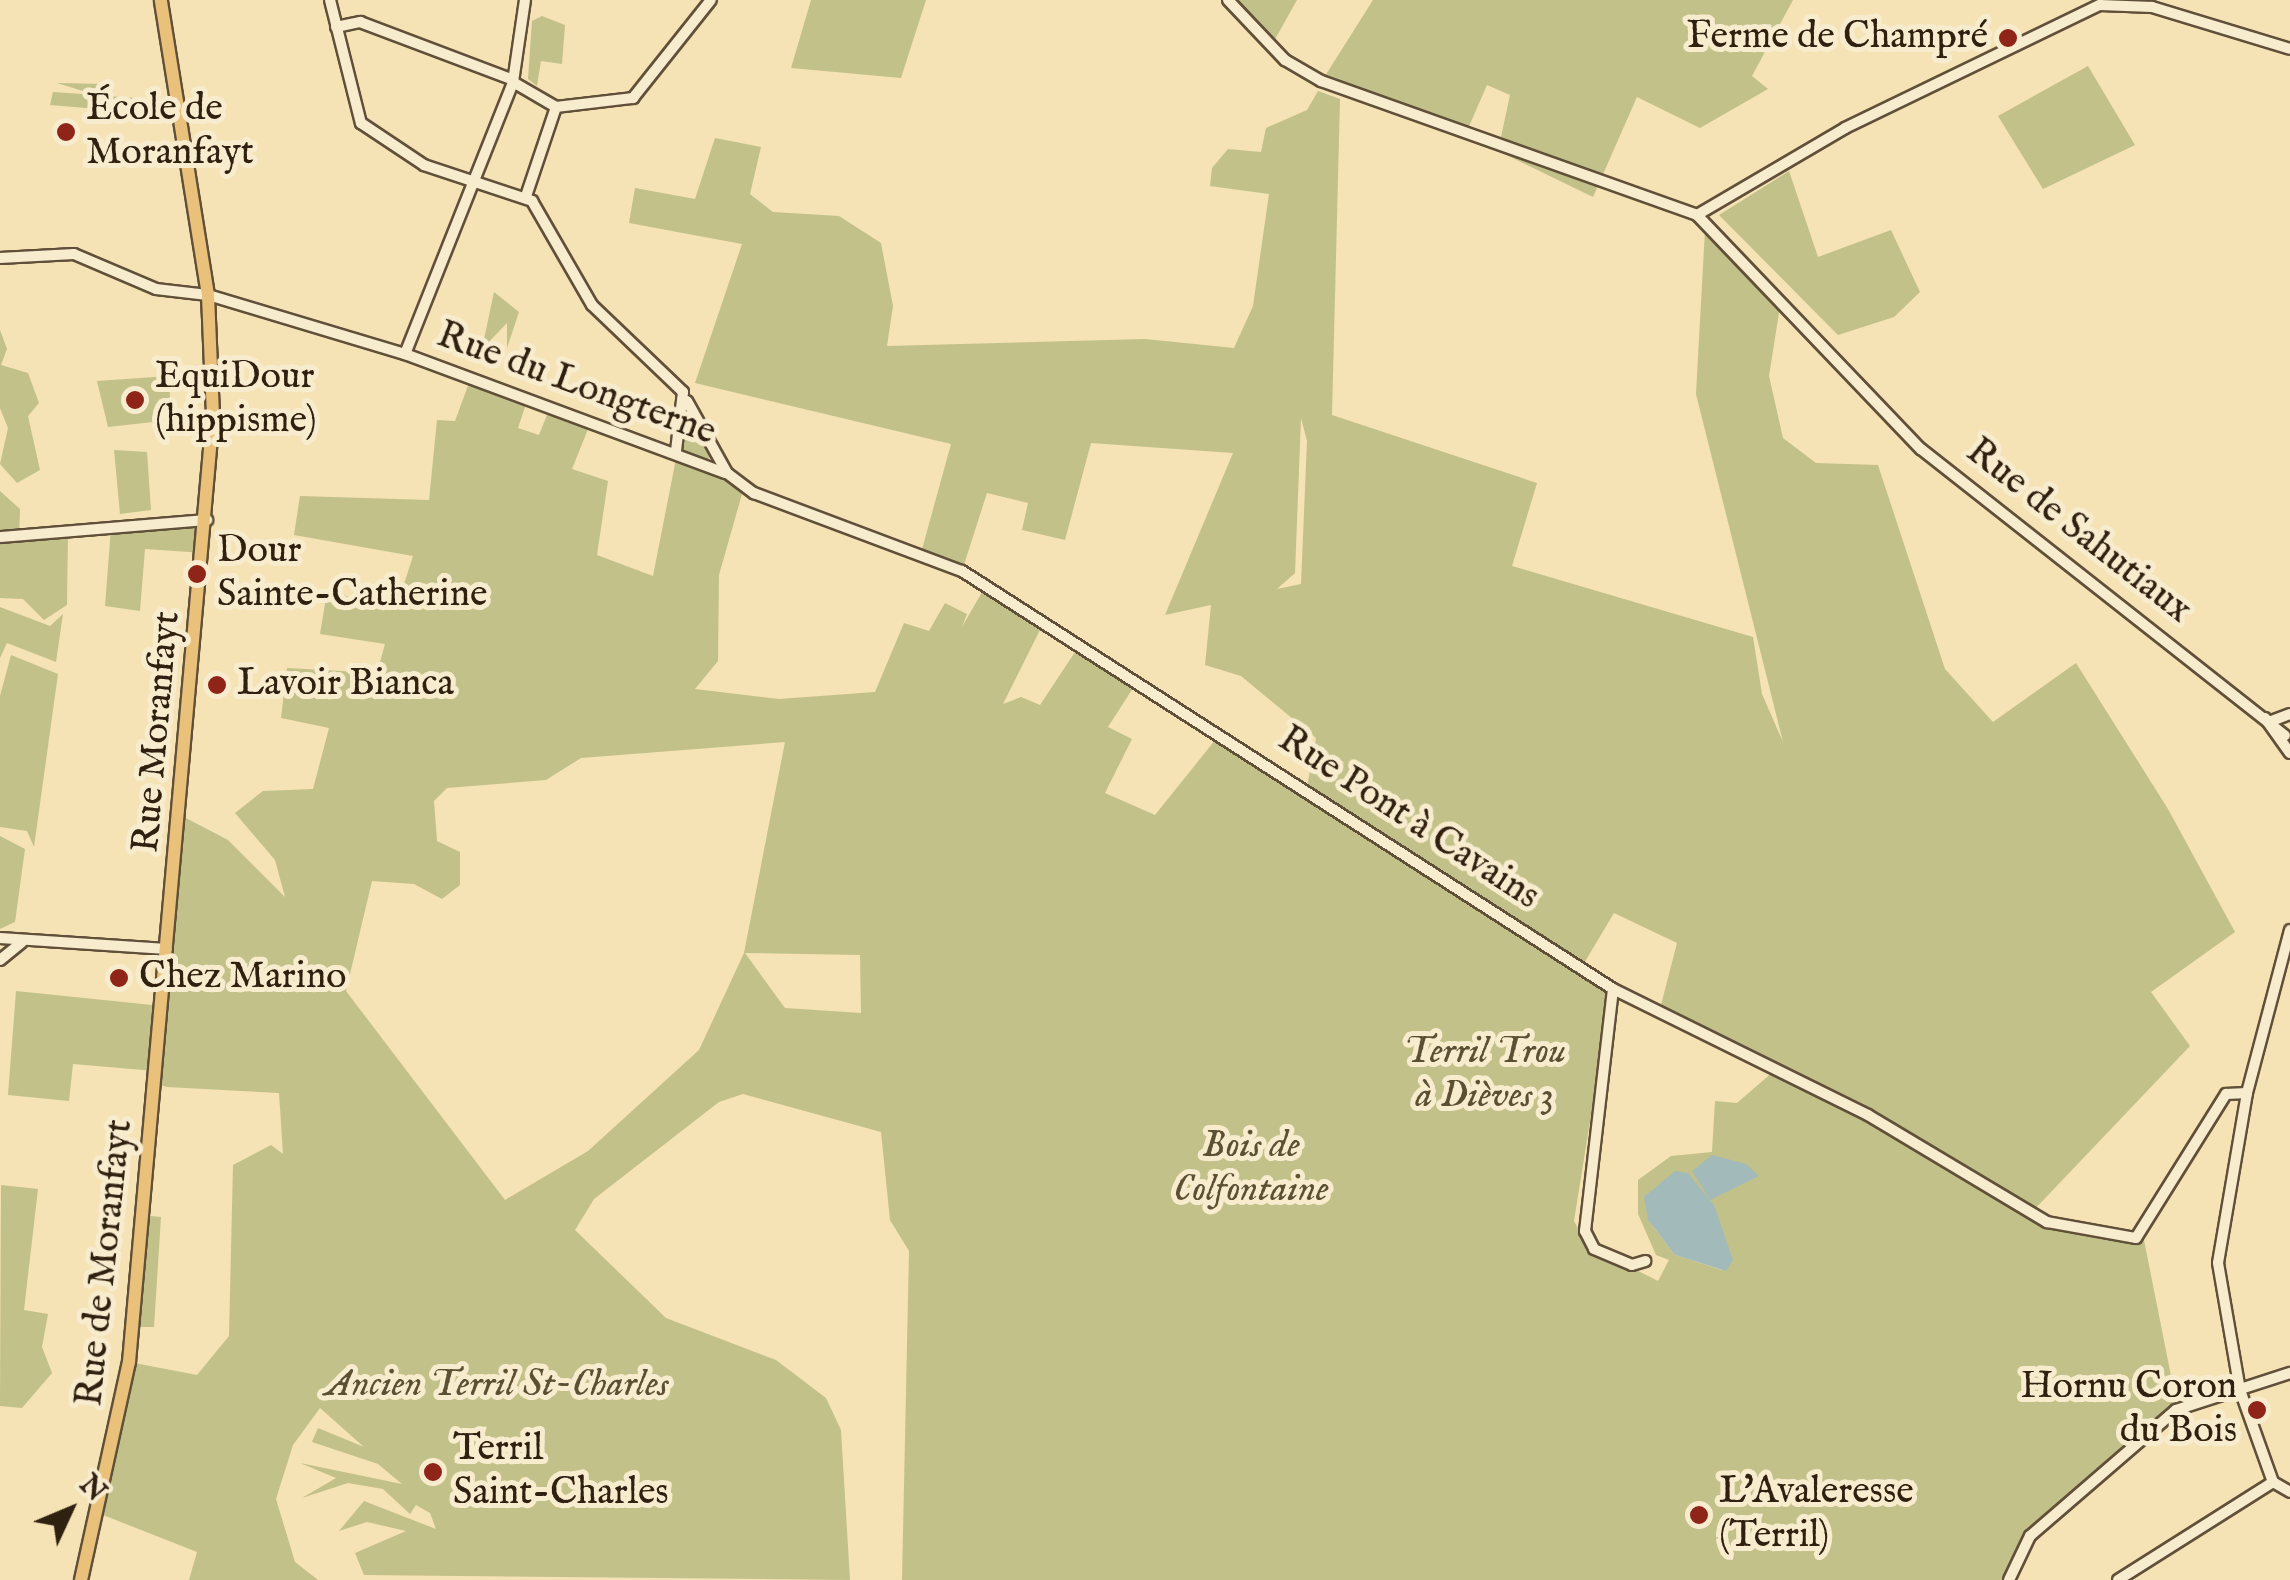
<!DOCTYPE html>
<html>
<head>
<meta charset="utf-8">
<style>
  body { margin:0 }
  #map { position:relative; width:2290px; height:1580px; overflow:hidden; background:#f5e2b5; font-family:"IM FELL English",serif }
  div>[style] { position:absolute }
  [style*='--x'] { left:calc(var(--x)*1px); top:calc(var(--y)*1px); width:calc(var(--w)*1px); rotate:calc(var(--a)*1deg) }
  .green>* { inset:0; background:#c2c189 }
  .water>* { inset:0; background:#a2bab9 }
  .roads { filter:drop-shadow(2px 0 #615039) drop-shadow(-2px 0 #615039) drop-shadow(0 2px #615039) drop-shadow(0 -2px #615039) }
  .minor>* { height:10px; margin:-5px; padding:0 5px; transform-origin:5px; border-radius:5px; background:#f8eccf }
  .major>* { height:12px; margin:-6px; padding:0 6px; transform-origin:6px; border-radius:6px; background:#eac17a }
  .dots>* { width:28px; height:28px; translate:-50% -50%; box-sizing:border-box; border:5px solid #f8eccf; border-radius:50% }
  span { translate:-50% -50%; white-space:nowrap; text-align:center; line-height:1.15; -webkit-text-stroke:10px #f8eccf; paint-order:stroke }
  .poi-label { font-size:38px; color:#302010 }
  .right { translate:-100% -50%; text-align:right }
  .left { translate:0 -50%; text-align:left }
  .street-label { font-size:38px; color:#302010 }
  .park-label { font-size:38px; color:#5c5034; font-style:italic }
  .north { position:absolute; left:20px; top:1460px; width:100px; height:100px; -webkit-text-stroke:8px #f8eccf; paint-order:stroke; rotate:46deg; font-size:28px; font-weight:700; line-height:40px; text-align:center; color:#302010 }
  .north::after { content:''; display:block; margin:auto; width:35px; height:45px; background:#302010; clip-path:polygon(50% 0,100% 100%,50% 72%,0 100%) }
</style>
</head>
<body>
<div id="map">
  <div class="green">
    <i style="clip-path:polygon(811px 0,926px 0,901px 78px,791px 68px)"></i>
    <i style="clip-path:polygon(1237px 0,1297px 0,1274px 41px)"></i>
    <i style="clip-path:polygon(1373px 0,1793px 0,1752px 76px,1768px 89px,1700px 128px,1637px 97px,1593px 197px,1498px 151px,1510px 95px,1487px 85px,1467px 131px,1325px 76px)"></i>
    <i style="clip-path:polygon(542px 16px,565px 25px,562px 64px,541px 61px,537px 86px,528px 79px,532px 21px)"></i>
    <i style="clip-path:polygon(2088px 66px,2135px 145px,2043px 189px,1998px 116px)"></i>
    <i style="clip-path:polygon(57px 83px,107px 84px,106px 96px,135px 98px,134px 112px,50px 105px,53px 92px,96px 95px)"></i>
    <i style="clip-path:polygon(evenodd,1318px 91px,1340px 99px,1332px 415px,1537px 483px,1512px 566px,1753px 637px,1762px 694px,1783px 742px,1696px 394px,1705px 230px,1781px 300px,1769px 376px,1783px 438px,1816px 463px,1878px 465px,1945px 669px,1993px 722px,2076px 663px,2168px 809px,2235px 932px,2151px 992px,2190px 1046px,2032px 1212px,1920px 1139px,1660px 1009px,1677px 943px,1614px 913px,1583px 965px,1307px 787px,1316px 738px,1241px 676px,1205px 665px,1211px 605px,1165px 615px,1233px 453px,1091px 443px,1065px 540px,1022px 530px,1028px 503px,987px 493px,962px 571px,921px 553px,951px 444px,695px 383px,742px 244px,629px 223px,635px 188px,695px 199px,715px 138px,761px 147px,750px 194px,773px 212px,839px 216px,881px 243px,893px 306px,887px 346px,1145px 339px,1234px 348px,1253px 306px,1269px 194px,1210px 186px,1212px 168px,1228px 149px,1261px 152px,1266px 128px,1307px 110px,1318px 91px,1301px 418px,1307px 441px,1301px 584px,1277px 589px,1295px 573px,1301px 418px)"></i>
    <i style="clip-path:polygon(1789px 171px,1818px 257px,1891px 230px,1920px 292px,1894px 317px,1838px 335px,1719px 215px)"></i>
    <i style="clip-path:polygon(494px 292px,519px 312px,507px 348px,507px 323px,482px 349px)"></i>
    <i style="clip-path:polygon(0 330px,7px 349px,1px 365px,28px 373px,39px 403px,28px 416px,40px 470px,17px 483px,0 464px,8px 428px,0 408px)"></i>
    <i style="clip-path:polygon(169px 376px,171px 420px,108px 427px,97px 381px)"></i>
    <i style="clip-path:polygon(evenodd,469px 383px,526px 404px,518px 428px,539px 435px,549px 410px,590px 424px,572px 469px,608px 481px,597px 555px,653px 576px,684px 418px,692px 414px,712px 456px,705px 461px,742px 494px,719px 575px,718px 661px,695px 689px,779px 699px,875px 692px,904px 623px,929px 631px,945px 603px,967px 614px,962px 627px,985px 587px,1042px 626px,1003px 704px,1021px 697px,1040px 705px,1077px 649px,1135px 685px,1108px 727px,1132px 739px,1105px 793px,1155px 815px,1216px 739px,1611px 990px,1574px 1221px,1587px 1245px,1658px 1281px,1669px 1260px,1656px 1255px,1638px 1214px,1638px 1180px,1671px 1156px,1712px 1152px,1715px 1101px,1737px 1103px,1774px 1071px,2051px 1225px,2144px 1240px,2178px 1411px,2025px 1533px,2002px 1580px,902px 1580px,909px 1251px,890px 1220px,881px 1132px,743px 1094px,719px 1102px,594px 1199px,575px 1230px,666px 1318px,776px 1360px,826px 1398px,841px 1430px,850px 1580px,364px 1575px,355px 1553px,406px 1531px,367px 1522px,339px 1531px,364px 1501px,436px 1529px,430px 1513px,416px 1505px,410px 1514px,383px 1489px,348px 1483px,302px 1498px,336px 1478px,300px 1463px,402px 1484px,378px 1464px,312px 1442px,318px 1428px,364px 1447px,320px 1408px,293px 1445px,276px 1499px,295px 1562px,318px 1580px,189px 1580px,197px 1552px,98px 1513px,129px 1362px,197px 1375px,229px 1336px,233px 1165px,271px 1145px,283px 1154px,279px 1093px,167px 1087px,154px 1083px,155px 1071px,73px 1064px,69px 1101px,8px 1095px,16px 991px,162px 1006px,180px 815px,228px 840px,285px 897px,275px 860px,235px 813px,263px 791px,313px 789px,329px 728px,281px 718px,287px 668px,377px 673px,385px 644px,320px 634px,327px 592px,397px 606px,413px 556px,294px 535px,300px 496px,429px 500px,437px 420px,455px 421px,469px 383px,785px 742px,744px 953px,699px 1050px,588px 1151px,505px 1200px,346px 991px,372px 881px,414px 884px,442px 899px,460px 885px,460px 852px,437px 841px,434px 801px,447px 788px,546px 780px,581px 758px,785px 742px,469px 383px,745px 953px,860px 955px,861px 1013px,785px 1008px,745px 953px,469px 383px,1648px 1220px,1729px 1259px,1722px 1270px,1675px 1255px,1648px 1220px)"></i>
    <i style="clip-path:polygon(114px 450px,147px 452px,151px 510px,120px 514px)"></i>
    <i style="clip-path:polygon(0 491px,20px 509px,19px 538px,68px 531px,67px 605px,44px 620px,23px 599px,0 598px)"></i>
    <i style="clip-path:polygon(207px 520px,204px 553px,145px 549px,140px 611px,105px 606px,111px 528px)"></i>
    <i style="clip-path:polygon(0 607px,50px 626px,63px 614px,56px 662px,7px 643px,0 658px)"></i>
    <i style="clip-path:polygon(11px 655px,58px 674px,34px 847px,27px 831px,0 827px,0 696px)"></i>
    <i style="clip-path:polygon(0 836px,25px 849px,15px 922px,0 929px)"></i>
    <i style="clip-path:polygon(1px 1185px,38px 1189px,24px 1310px,48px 1314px,42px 1347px,52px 1373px,22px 1408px,0 1406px)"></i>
    <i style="clip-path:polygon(140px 1215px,161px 1217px,154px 1327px,131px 1327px)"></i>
  </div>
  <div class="water">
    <i style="clip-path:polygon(1712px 1155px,1746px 1164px,1759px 1176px,1710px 1200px,1692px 1171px)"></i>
    <i style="clip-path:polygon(1675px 1171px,1688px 1173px,1714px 1205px,1733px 1260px,1726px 1271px,1675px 1255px,1648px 1220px,1644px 1197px)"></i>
  </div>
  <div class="roads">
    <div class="minor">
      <i style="--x:330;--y:0;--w:127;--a:75.9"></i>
      <i style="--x:361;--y:123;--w:76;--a:33.7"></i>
      <i style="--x:424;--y:165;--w:114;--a:18.4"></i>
      <i style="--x:532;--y:201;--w:120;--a:60"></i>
      <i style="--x:592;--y:305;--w:126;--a:43.7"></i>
      <i style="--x:683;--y:392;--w:59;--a:96.8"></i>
      <i style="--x:1228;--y:0;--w:83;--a:46.5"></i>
      <i style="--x:1285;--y:60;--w:42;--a:30.3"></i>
      <i style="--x:1321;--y:81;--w:399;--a:19.6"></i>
      <i style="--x:1697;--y:215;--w:324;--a:46.3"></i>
      <i style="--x:1921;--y:449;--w:463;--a:38.2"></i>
      <i style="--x:336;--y:27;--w:25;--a:-12"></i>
      <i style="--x:360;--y:22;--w:161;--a:20.7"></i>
      <i style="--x:513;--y:82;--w:50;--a:30.2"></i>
      <i style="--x:556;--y:107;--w:94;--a:108.6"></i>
      <i style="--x:556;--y:107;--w:78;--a:-6.7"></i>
      <i style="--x:633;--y:98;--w:125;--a:-51.5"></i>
      <i style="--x:1697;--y:215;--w:172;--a:-30.4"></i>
      <i style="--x:1845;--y:128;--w:283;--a:-25.8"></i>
      <i style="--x:2100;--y:5;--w:52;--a:2.2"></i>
      <i style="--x:2152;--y:7;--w:144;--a:16.9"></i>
      <i style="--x:0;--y:258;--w:74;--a:-3.1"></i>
      <i style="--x:74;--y:254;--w:89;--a:23.1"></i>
      <i style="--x:156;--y:289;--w:52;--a:6.6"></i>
      <i style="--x:208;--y:295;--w:206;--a:16.7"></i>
      <i style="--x:405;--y:354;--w:341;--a:20.4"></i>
      <i style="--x:405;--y:354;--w:293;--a:-68.3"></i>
      <i style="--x:513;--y:82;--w:83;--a:-81.7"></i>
      <i style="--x:687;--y:401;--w:82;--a:60.9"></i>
      <i style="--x:727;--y:473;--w:34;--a:37"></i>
      <i style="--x:754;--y:493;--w:222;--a:20.6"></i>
      <i style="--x:962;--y:571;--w:774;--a:32.7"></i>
      <i style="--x:1613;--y:989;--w:284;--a:26.3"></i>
      <i style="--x:1868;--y:1115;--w:209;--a:30.9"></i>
      <i style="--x:2047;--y:1222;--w:90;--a:10.2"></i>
      <i style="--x:2136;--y:1238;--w:170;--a:-58"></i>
      <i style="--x:2226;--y:1094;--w:21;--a:-3"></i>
      <i style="--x:0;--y:537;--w:208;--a:-4.7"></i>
      <i style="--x:2265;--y:718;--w:43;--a:54.5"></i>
      <i style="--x:2269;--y:722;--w:22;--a:-21"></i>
      <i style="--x:2290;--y:930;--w:169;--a:104.8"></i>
      <i style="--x:2247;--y:1093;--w:172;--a:99.7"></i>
      <i style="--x:2218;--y:1263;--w:129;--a:80.2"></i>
      <i style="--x:2240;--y:1390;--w:98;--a:70.3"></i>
      <i style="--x:2273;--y:1482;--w:20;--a:30"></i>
      <i style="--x:0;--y:938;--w:167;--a:3.8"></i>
      <i style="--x:0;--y:960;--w:28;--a:-39"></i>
      <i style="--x:1613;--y:989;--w:244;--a:96.6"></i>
      <i style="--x:1585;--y:1231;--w:20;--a:63"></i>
      <i style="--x:1594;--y:1249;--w:41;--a:22.8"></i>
      <i style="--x:1632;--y:1265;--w:14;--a:-17"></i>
      <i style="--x:2009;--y:1580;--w:49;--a:-64.5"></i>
      <i style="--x:2030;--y:1536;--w:193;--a:-40.8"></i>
      <i style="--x:2176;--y:1410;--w:120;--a:-18"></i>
      <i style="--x:2118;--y:1580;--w:183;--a:-32.3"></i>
    </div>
    <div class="major">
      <i style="--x:81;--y:1580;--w:223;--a:-77.6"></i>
      <i style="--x:129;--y:1362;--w:951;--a:-84.93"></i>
      <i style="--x:213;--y:415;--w:120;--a:-92.4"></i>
      <i style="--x:208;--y:295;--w:299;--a:-99.1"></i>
    </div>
  </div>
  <div class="dots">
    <i style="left:2008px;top:38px;background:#8f2418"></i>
    <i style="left:66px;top:132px;background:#8f2418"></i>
    <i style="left:135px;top:400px;background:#8f2418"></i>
    <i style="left:197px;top:574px;background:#8f2418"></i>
    <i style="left:217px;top:685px;background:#8f2418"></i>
    <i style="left:119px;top:978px;background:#8f2418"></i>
    <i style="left:2257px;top:1410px;background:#8f2418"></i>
    <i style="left:433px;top:1472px;background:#8f2418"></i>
    <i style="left:1699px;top:1515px;background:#8f2418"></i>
  </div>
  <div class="poi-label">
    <span class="right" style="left:1988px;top:38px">Ferme de Champré</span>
    <span class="left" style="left:86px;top:132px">École de<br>Moranfayt</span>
    <span class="left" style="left:155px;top:400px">EquiDour<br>(hippisme)</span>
    <span class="left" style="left:217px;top:574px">Dour<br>Sainte-Catherine</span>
    <span class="left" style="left:237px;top:685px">Lavoir Bianca</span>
    <span class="left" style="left:139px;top:978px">Chez Marino</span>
    <span class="right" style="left:2237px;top:1410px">Hornu Coron<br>du Bois</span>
    <span class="left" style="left:453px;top:1472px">Terril<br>Saint-Charles</span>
    <span class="left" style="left:1719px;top:1515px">L'Avaleresse<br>(Terril)</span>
  </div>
  <div class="street-label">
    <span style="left:576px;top:385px;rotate:20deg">Rue du Longterne</span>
    <span style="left:2078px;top:532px;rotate:38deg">Rue de Sahutiaux</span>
    <span style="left:158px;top:732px;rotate:-85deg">Rue Moranfayt</span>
    <span style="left:1408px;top:819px;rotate:33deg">Rue Pont à Cavains</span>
    <span style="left:106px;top:1263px;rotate:-84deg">Rue de Moranfayt</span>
  </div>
  <div class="park-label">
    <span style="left:1485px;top:1075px">Terril Trou<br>à Dièves 3</span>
    <span style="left:1251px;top:1169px">Bois de<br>Colfontaine</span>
    <span style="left:497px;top:1386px">Ancien Terril St-Charles</span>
  </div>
  <div class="north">N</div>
</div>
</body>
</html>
